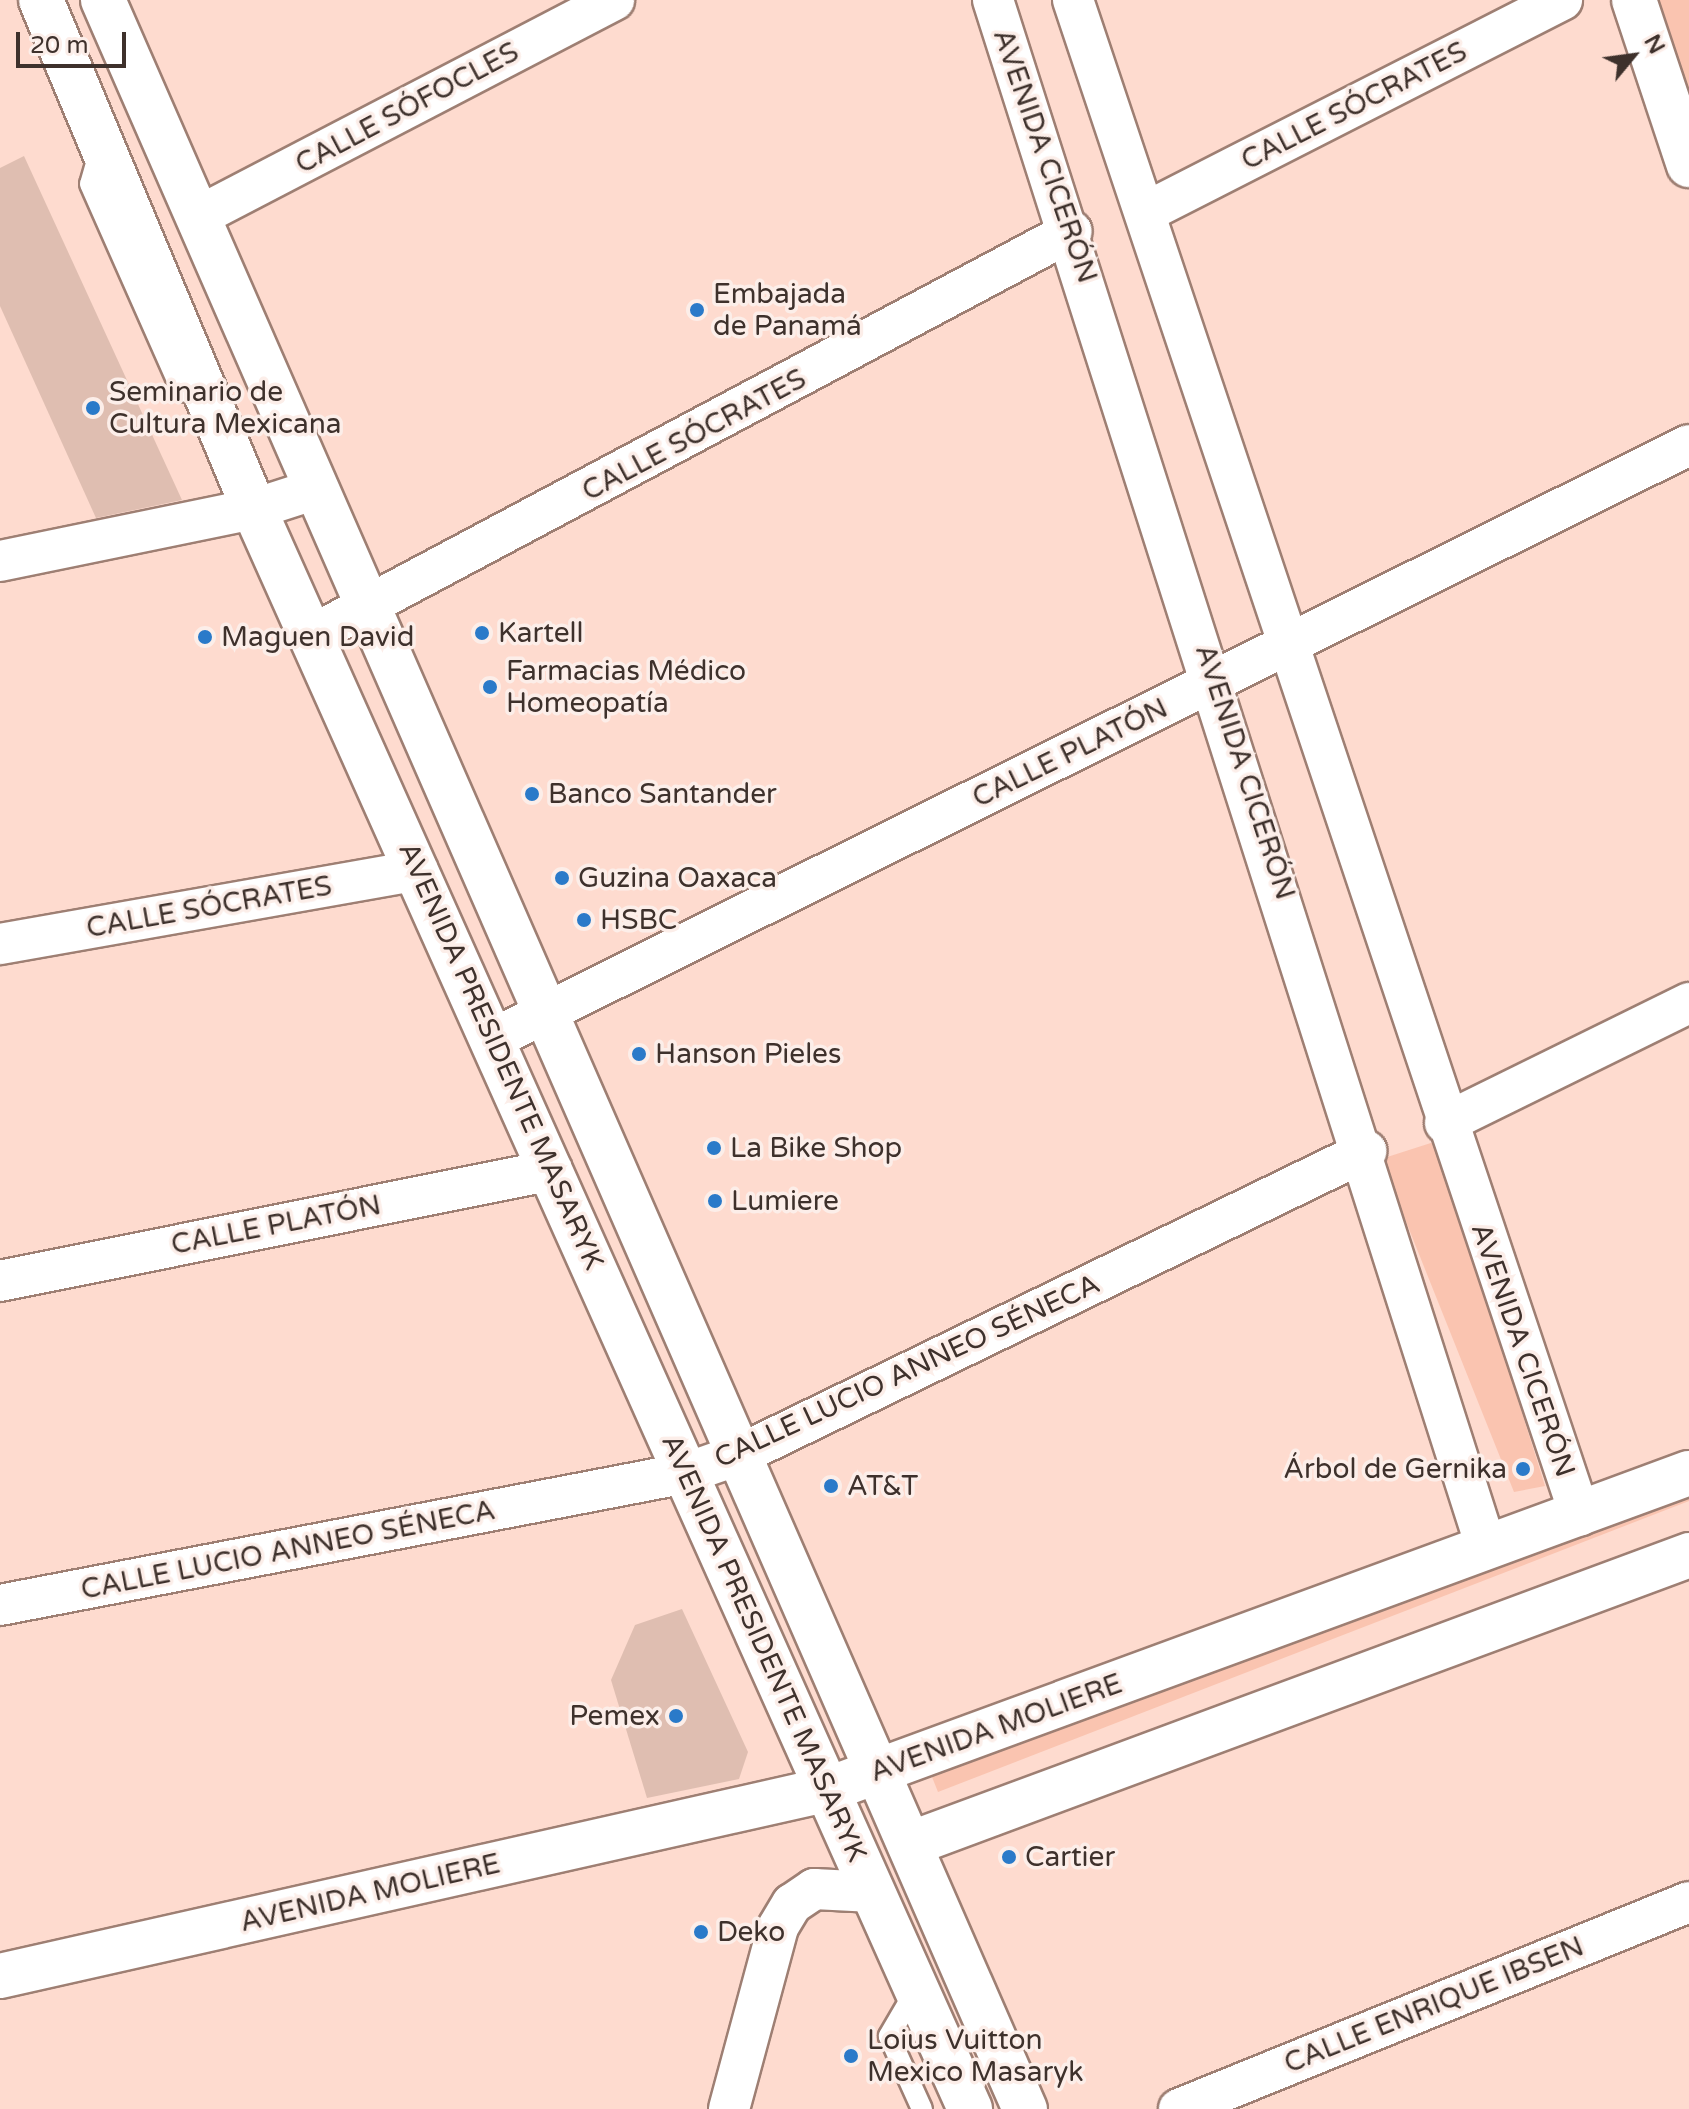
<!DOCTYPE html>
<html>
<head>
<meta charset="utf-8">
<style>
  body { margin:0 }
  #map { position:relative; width:1689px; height:2109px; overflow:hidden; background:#fedbcf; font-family:"Varela Round",sans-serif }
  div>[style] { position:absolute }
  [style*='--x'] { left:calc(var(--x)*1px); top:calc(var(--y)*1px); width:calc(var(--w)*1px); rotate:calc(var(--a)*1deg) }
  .green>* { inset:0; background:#fac4b0 }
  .building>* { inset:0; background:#dfbeb1 }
  .roads { filter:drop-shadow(2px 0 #9e7f73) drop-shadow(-2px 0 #9e7f73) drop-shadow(0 2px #9e7f73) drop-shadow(0 -2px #9e7f73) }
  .lane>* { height:20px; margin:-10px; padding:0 10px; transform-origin:10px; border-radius:10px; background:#fff }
  .street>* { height:40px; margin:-20px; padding:0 20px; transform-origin:20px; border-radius:20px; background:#fff }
  .secondary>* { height:44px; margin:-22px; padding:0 22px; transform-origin:22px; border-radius:22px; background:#fff }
  .dots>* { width:22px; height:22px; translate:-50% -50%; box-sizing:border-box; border:4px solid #fceee9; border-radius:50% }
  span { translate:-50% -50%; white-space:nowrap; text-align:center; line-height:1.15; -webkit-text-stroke:7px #fceee9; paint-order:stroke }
  .street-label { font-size:28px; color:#3e312c }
  .poi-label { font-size:28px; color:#3e312c }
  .left { translate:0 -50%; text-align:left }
  .right { translate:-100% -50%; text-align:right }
  .north { position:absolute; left:1593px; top:16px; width:80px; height:80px; -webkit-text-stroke:6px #fceee9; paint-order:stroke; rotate:61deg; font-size:22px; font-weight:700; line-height:32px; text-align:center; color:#3e312c }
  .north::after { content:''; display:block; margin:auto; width:28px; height:36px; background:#3e312c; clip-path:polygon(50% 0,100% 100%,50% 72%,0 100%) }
  .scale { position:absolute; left:16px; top:32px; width:110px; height:36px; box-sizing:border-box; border:4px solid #3e312c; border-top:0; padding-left:10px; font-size:24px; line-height:28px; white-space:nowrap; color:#3e312c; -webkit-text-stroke:6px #fceee9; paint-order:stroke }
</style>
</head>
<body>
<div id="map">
  <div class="green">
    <i style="clip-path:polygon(1651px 0,1689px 0,1689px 116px)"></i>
    <i style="clip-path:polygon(1437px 1141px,1545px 1486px,1514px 1492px,1381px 1159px)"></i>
    <i style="clip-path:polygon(1689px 1468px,1689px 1501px,938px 1792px,926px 1762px)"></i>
  </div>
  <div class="building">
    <i style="clip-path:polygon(24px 156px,182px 500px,96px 518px,0 306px,0 168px)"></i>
    <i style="clip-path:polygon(682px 1609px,748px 1752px,739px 1779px,647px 1798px,611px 1680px,635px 1625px)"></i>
  </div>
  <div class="roads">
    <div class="lane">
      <i style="--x:99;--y:153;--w:32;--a:106"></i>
      <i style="--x:90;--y:184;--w:227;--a:66.1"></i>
      <i style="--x:917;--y:1988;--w:56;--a:120.3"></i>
      <i style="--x:889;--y:2036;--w:80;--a:65.7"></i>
    </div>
    <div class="street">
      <i style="--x:993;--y:0;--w:1624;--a:72.32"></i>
      <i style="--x:1073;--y:0;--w:1598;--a:71.5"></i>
      <i style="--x:1146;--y:212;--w:467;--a:-27"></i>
      <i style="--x:199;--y:216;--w:468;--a:-27.5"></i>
      <i style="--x:0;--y:561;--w:259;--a:-11.6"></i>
      <i style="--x:254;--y:509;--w:62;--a:-17.9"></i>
      <i style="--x:314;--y:634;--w:858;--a:-28"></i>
      <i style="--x:0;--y:944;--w:424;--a:-10"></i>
      <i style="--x:493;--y:1039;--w:1335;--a:-26.41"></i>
      <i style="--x:1445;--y:1123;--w:272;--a:-26.2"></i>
      <i style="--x:0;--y:1281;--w:563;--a:-11.37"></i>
      <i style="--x:0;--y:1605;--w:699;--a:-10.89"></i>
      <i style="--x:686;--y:1473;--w:58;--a:-19.1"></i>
      <i style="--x:741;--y:1454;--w:695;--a:-25.86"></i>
      <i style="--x:729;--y:2109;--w:188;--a:-74.9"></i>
      <i style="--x:778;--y:1927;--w:27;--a:-59"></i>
      <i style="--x:792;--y:1904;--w:27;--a:-34"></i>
      <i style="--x:814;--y:1889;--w:59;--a:2.9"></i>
      <i style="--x:1179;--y:2109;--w:550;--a:-22.09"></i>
    </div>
    <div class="secondary">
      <i style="--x:41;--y:0;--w:552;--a:67.29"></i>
      <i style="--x:254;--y:509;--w:1753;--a:65.89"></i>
      <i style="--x:103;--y:0;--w:2302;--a:66.39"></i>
      <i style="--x:1634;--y:0;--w:174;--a:71.6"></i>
      <i style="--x:910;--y:1844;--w:831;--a:-20.35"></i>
      <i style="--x:0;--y:1976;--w:850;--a:-12.71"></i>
      <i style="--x:829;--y:1789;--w:916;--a:-20.18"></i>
    </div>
  </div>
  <div class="dots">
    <i style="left:697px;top:310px;background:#2a7ac9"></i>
    <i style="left:93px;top:408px;background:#2a7ac9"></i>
    <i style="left:482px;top:633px;background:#2a7ac9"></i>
    <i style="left:205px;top:637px;background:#2a7ac9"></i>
    <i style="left:490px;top:687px;background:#2a7ac9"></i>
    <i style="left:532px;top:794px;background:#2a7ac9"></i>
    <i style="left:562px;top:878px;background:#2a7ac9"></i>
    <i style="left:584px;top:920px;background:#2a7ac9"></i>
    <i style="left:639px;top:1054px;background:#2a7ac9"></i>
    <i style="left:714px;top:1148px;background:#2a7ac9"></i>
    <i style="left:715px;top:1201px;background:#2a7ac9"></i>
    <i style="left:1523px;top:1469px;background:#2a7ac9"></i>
    <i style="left:831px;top:1486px;background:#2a7ac9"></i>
    <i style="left:676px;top:1716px;background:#2a7ac9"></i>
    <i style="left:1009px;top:1857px;background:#2a7ac9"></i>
    <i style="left:701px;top:1932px;background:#2a7ac9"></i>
    <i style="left:851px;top:2056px;background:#2a7ac9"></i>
  </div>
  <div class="street-label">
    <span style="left:1354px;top:106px;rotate:-27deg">CALLE SÓCRATES</span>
    <span style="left:407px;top:108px;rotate:-28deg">CALLE SÓFOCLES</span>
    <span style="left:1045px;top:156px;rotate:71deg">AVENIDA CICERÓN</span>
    <span style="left:694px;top:435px;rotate:-28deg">CALLE SÓCRATES</span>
    <span style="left:1070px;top:753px;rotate:-26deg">CALLE PLATÓN</span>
    <span style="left:1245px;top:772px;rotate:72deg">AVENIDA CICERÓN</span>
    <span style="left:209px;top:907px;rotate:-10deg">CALLE SÓCRATES</span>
    <span style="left:501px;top:1056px;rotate:66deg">AVENIDA PRESIDENTE MASARYK</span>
    <span style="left:276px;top:1225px;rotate:-11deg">CALLE PLATÓN</span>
    <span style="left:1523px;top:1350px;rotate:71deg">AVENIDA CICERÓN</span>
    <span style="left:907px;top:1371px;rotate:-25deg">CALLE LUCIO ANNEO SÉNECA</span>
    <span style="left:288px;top:1550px;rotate:-11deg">CALLE LUCIO ANNEO SÉNECA</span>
    <span style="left:764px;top:1648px;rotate:66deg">AVENIDA PRESIDENTE MASARYK</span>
    <span style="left:996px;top:1728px;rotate:-20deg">AVENIDA MOLIERE</span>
    <span style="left:370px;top:1893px;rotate:-13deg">AVENIDA MOLIERE</span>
    <span style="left:1434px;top:2005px;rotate:-22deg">CALLE ENRIQUE IBSEN</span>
  </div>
  <div class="poi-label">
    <span class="left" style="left:713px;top:310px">Embajada<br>de Panamá</span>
    <span class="left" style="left:109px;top:408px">Seminario de<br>Cultura Mexicana</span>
    <span class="left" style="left:498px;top:633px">Kartell</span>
    <span class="left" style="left:221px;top:637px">Maguen David</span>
    <span class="left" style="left:506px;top:687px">Farmacias Médico<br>Homeopatía</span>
    <span class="left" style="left:548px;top:794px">Banco Santander</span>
    <span class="left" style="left:578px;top:878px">Guzina Oaxaca</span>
    <span class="left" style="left:600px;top:920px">HSBC</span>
    <span class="left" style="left:655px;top:1054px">Hanson Pieles</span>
    <span class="left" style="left:730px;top:1148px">La Bike Shop</span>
    <span class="left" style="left:731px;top:1201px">Lumiere</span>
    <span class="right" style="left:1507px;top:1469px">Árbol de Gernika</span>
    <span class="left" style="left:847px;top:1486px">AT&amp;T</span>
    <span class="right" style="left:660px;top:1716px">Pemex</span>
    <span class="left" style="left:1025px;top:1857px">Cartier</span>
    <span class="left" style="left:717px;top:1932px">Deko</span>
    <span class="left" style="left:867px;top:2056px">Loius Vuitton<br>Mexico Masaryk</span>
  </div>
  <div class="north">N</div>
  <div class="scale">20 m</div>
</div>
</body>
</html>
